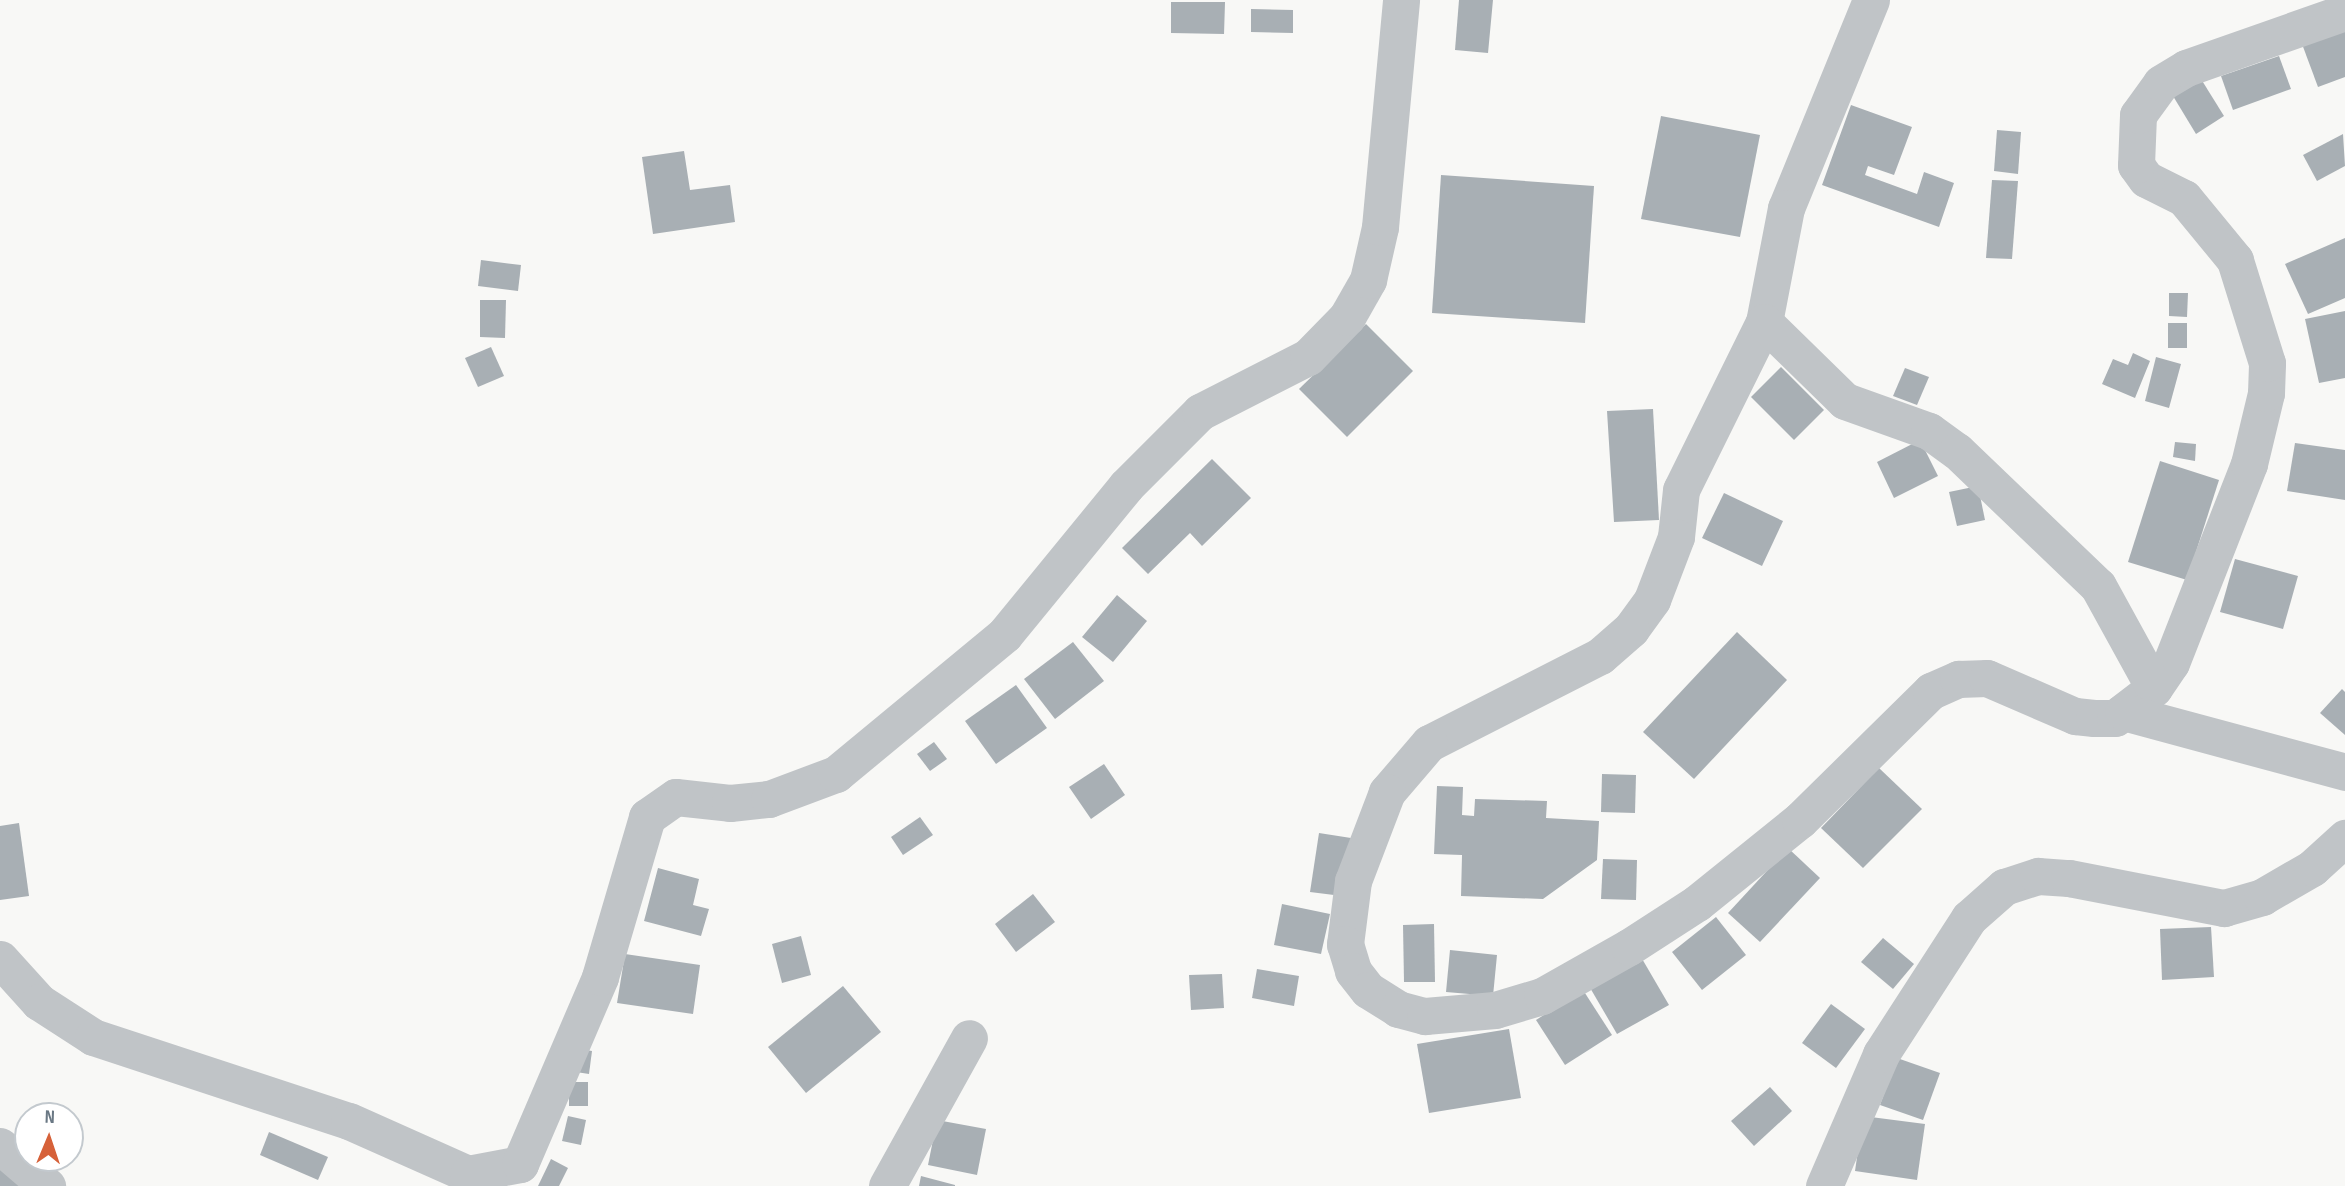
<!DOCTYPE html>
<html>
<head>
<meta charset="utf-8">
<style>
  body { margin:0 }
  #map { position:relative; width:2345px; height:1186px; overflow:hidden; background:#f8f8f6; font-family:"Sofia Sans Condensed",sans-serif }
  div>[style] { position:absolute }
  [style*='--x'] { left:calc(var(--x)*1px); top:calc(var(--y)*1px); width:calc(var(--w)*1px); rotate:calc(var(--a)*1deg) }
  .building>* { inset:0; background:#a8afb4 }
  .street>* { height:37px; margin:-18.5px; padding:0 18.5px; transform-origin:18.5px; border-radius:18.5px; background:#c0c4c7 }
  span { translate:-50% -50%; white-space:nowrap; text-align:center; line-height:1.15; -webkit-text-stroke:7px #fff; paint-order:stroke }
  .north { position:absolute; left:14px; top:1102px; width:70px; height:70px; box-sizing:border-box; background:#fff; border:2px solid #c3c9ce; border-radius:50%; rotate:2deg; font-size:19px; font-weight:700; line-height:28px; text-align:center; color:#6a7884 }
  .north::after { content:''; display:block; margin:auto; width:24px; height:32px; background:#d66139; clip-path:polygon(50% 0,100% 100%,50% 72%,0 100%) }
</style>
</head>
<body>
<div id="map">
  <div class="building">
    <i style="clip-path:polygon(1459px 0,1493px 0,1488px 53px,1455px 50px)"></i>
    <i style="clip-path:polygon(1171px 2px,1225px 2px,1224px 34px,1171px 33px)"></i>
    <i style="clip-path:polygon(1251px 9px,1293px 10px,1293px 33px,1251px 32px)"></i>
    <i style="clip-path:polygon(2345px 29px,2345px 77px,2318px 87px,2302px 44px)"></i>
    <i style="clip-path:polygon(2279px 56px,2291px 89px,2233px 110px,2221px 76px)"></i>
    <i style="clip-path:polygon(2201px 79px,2224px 116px,2196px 134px,2173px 96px)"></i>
    <i style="clip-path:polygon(1851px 105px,1912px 127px,1894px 175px,1868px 166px,1865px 175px,1917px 194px,1924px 172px,1954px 183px,1939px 227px,1822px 185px)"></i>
    <i style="clip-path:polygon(1661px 116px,1760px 135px,1740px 237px,1641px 219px)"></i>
    <i style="clip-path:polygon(1997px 130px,2021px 132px,2018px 174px,1994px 171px)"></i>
    <i style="clip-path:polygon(2343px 134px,2345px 166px,2317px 181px,2303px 155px)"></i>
    <i style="clip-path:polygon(684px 151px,690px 190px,730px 185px,735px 222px,653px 234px,642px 157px)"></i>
    <i style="clip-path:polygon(1441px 175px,1594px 186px,1585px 323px,1432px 313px)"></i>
    <i style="clip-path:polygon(1992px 180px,2018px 181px,2012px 259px,1986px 258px)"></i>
    <i style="clip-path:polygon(2345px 238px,2345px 298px,2308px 314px,2285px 264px)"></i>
    <i style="clip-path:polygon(481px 260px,521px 265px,518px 291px,478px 286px)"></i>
    <i style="clip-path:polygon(2169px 293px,2188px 293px,2187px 317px,2169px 316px)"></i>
    <i style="clip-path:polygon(480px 300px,506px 300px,505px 338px,480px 337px)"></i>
    <i style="clip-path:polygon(2345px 311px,2345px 378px,2319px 383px,2305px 319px)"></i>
    <i style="clip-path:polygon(2168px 323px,2187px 323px,2187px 348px,2168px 348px)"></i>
    <i style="clip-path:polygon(1366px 324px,1413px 371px,1347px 437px,1299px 389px)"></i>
    <i style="clip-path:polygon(491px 347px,504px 376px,478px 387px,465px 358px)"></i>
    <i style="clip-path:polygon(2133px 353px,2150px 361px,2135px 398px,2102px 384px,2113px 359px,2128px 365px)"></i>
    <i style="clip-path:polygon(2156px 357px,2181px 364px,2169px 408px,2145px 401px)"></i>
    <i style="clip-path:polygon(1781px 367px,1824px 410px,1794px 440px,1751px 397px)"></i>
    <i style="clip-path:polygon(1905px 368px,1929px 377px,1917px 405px,1893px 396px)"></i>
    <i style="clip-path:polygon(1653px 409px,1659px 520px,1614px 522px,1607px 411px)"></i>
    <i style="clip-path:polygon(1920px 440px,1938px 476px,1894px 498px,1877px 462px)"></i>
    <i style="clip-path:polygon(2175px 442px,2196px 444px,2195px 461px,2173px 457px)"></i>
    <i style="clip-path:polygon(2295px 443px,2345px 450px,2345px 500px,2287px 491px)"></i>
    <i style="clip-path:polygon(1212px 459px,1251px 498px,1202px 546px,1190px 533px,1148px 574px,1122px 548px)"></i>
    <i style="clip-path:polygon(2160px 461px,2219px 480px,2187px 580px,2128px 562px)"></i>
    <i style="clip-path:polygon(1978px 486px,1985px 520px,1957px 526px,1949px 492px)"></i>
    <i style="clip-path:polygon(1724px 493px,1783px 521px,1762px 566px,1702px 538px)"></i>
    <i style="clip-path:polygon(2235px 559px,2298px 576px,2283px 629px,2220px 612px)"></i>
    <i style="clip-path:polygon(1117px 595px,1147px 621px,1113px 662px,1082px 637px)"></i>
    <i style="clip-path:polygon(1737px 632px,1787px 680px,1694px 779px,1643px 732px)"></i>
    <i style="clip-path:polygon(1073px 642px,1104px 681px,1055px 719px,1024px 679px)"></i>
    <i style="clip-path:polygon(1016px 685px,1047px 728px,996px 764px,965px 721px)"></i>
    <i style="clip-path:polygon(2342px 689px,2345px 692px,2345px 735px,2320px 713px)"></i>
    <i style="clip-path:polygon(934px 742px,947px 759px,930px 771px,917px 754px)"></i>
    <i style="clip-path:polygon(1104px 764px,1125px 795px,1091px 819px,1069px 787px)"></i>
    <i style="clip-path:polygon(1879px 768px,1922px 809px,1863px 868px,1821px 828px)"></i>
    <i style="clip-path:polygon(1602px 774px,1636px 775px,1635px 813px,1601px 812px)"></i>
    <i style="clip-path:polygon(1437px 786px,1463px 787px,1462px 815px,1474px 816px,1475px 799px,1547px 801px,1546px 818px,1599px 821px,1597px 860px,1543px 899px,1461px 896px,1462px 855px,1434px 854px)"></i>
    <i style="clip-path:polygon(920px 817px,933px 835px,903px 855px,891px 837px)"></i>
    <i style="clip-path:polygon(19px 823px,29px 896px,0 900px,0 826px)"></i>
    <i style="clip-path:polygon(1319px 833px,1351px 838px,1342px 896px,1310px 892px)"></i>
    <i style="clip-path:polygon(1788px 848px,1820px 878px,1760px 942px,1728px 913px)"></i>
    <i style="clip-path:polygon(1603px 859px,1637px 860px,1636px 900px,1601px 899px)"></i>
    <i style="clip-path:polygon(658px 868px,699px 879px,693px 905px,709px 909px,701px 936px,644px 921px)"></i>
    <i style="clip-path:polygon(1033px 894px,1055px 922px,1016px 952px,995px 924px)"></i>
    <i style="clip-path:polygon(1282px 904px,1330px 914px,1321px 954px,1274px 945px)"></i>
    <i style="clip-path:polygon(1716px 917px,1746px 955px,1702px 990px,1672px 952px)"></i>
    <i style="clip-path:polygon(1434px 924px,1435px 982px,1404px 982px,1403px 925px)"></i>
    <i style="clip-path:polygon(2211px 927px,2214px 977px,2162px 980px,2160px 929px)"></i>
    <i style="clip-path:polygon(801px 936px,811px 975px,782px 983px,772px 944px)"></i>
    <i style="clip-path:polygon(1883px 938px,1914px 964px,1893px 989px,1861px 962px)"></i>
    <i style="clip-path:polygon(1450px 950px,1497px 955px,1493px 996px,1446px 992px)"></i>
    <i style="clip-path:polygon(625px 954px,700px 965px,693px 1014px,617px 1003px)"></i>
    <i style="clip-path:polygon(1641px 957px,1669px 1005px,1617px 1034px,1589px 986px)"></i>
    <i style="clip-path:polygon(1257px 969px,1299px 976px,1294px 1006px,1252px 998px)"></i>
    <i style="clip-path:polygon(1222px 974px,1224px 1008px,1191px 1010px,1189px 975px)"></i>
    <i style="clip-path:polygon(843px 986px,881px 1032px,806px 1093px,768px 1047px)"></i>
    <i style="clip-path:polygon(1583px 990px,1612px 1035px,1565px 1065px,1536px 1020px)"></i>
    <i style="clip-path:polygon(1831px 1004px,1865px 1029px,1836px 1068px,1802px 1043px)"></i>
    <i style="clip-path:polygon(1509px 1029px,1521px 1098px,1429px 1113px,1417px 1044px)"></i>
    <i style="clip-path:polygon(580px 1049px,592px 1051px,589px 1074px,576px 1072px)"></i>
    <i style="clip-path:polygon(1897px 1058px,1940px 1073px,1923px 1120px,1880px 1105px)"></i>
    <i style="clip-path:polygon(569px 1082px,588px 1082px,588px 1106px,569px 1106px)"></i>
    <i style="clip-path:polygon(1770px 1087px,1792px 1111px,1754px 1146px,1731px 1121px)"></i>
    <i style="clip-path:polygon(568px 1116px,586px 1120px,581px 1145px,562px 1141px)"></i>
    <i style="clip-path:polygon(1863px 1116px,1925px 1124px,1917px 1180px,1855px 1171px)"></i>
    <i style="clip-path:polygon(937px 1120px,986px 1129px,977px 1175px,928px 1165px)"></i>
    <i style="clip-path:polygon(269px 1132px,328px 1157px,318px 1180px,260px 1155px)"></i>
    <i style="clip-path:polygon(551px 1159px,568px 1168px,559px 1186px,538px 1186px)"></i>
    <i style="clip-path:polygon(0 1169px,20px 1186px,0 1186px)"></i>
    <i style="clip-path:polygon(921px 1176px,955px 1185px,955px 1186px,919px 1186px)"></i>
  </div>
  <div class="street">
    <i style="--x:1871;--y:0;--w:225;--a:112.2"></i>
    <i style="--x:1786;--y:208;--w:116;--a:100.9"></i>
    <i style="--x:1764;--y:322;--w:187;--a:116.3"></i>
    <i style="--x:1681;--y:490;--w:47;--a:96.1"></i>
    <i style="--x:1676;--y:537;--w:67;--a:110.9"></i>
    <i style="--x:1652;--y:600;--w:36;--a:126"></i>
    <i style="--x:1631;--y:629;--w:41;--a:138.9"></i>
    <i style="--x:1600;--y:656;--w:192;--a:153"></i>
    <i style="--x:1429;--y:743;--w:65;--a:130.6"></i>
    <i style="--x:1387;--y:792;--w:95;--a:110.9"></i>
    <i style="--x:1353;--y:881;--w:64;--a:97.2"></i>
    <i style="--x:1345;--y:944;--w:28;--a:73"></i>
    <i style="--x:1353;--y:971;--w:24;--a:52"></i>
    <i style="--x:1368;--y:990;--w:36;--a:32"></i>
    <i style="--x:1398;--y:1009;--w:28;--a:15"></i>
    <i style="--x:1425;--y:1016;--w:70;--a:-4.9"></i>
    <i style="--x:1495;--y:1010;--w:49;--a:-16.6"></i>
    <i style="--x:1542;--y:996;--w:100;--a:-29.4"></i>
    <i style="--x:1629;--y:947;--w:81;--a:-32.9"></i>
    <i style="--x:1697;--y:903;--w:132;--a:-38.9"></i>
    <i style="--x:1800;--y:820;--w:184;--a:-44.6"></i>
    <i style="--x:1931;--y:691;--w:30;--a:-24"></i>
    <i style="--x:1958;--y:679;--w:29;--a:-2"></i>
    <i style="--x:1987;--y:678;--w:96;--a:23.4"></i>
    <i style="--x:2075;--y:716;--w:19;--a:6"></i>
    <i style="--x:2094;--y:718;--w:21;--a:0"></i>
    <i style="--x:2115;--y:718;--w:49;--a:-37.6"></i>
    <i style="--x:2154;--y:688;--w:30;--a:-56"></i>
    <i style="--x:2171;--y:663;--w:214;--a:-68.6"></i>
    <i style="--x:2249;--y:464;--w:73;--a:-76.5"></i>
    <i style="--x:2266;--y:393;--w:30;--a:-88"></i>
    <i style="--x:2267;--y:363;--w:108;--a:-107.3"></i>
    <i style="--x:2235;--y:260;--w:80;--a:-129.4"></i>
    <i style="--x:2184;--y:198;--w:42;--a:-153.4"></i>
    <i style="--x:2146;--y:179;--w:17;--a:-126"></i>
    <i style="--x:2136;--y:165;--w:50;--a:-87.7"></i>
    <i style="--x:2138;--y:115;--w:39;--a:-54"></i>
    <i style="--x:2161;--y:83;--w:29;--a:-31"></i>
    <i style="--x:2186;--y:68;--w:169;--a:-19.4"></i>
    <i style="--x:1764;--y:322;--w:113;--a:44.3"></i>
    <i style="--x:1845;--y:401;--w:89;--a:19.7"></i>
    <i style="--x:1929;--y:431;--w:34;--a:36"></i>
    <i style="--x:1957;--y:451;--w:195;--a:43.8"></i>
    <i style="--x:2098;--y:586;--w:116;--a:61.2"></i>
    <i style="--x:2123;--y:712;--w:230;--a:15.1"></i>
    <i style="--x:0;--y:959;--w:58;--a:47.8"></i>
    <i style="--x:39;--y:1002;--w:64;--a:32.9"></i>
    <i style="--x:93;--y:1037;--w:269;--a:18.2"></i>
    <i style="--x:349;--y:1121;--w:130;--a:24"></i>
    <i style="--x:468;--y:1174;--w:53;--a:-10.9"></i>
    <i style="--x:520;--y:1164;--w:203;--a:-66.8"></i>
    <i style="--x:600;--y:977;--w:167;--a:-73.6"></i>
    <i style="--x:647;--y:817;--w:35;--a:-35"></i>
    <i style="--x:676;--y:797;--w:54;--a:6.3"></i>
    <i style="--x:730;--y:803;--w:39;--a:-6"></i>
    <i style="--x:769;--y:799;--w:72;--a:-20.5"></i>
    <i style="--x:836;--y:774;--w:219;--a:-39.6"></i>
    <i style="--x:1005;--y:634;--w:191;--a:-50.7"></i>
    <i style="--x:1126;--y:486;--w:105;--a:-45"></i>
    <i style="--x:1200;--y:412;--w:121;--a:-27"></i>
    <i style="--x:1308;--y:357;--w:56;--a:-45.7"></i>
    <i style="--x:1347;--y:317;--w:43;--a:-60.4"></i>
    <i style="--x:1368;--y:280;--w:54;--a:-77.2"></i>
    <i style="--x:1380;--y:227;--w:228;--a:-84.7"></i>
    <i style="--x:0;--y:1146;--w:62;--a:40.4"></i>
    <i style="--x:887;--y:1186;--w:169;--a:-61"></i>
    <i style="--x:1824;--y:1186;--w:144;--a:-66.6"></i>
    <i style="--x:1881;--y:1054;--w:162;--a:-57.1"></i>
    <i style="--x:1969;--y:918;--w:47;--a:-41.5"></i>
    <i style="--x:2004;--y:887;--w:36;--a:-18"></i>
    <i style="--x:2038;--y:876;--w:31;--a:4"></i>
    <i style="--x:2069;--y:878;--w:158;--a:11"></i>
    <i style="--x:2224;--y:908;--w:40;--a:-16"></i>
    <i style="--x:2262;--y:897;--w:58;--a:-30.1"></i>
    <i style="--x:2312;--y:868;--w:45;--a:-42.3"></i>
  </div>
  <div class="north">N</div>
</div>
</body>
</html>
